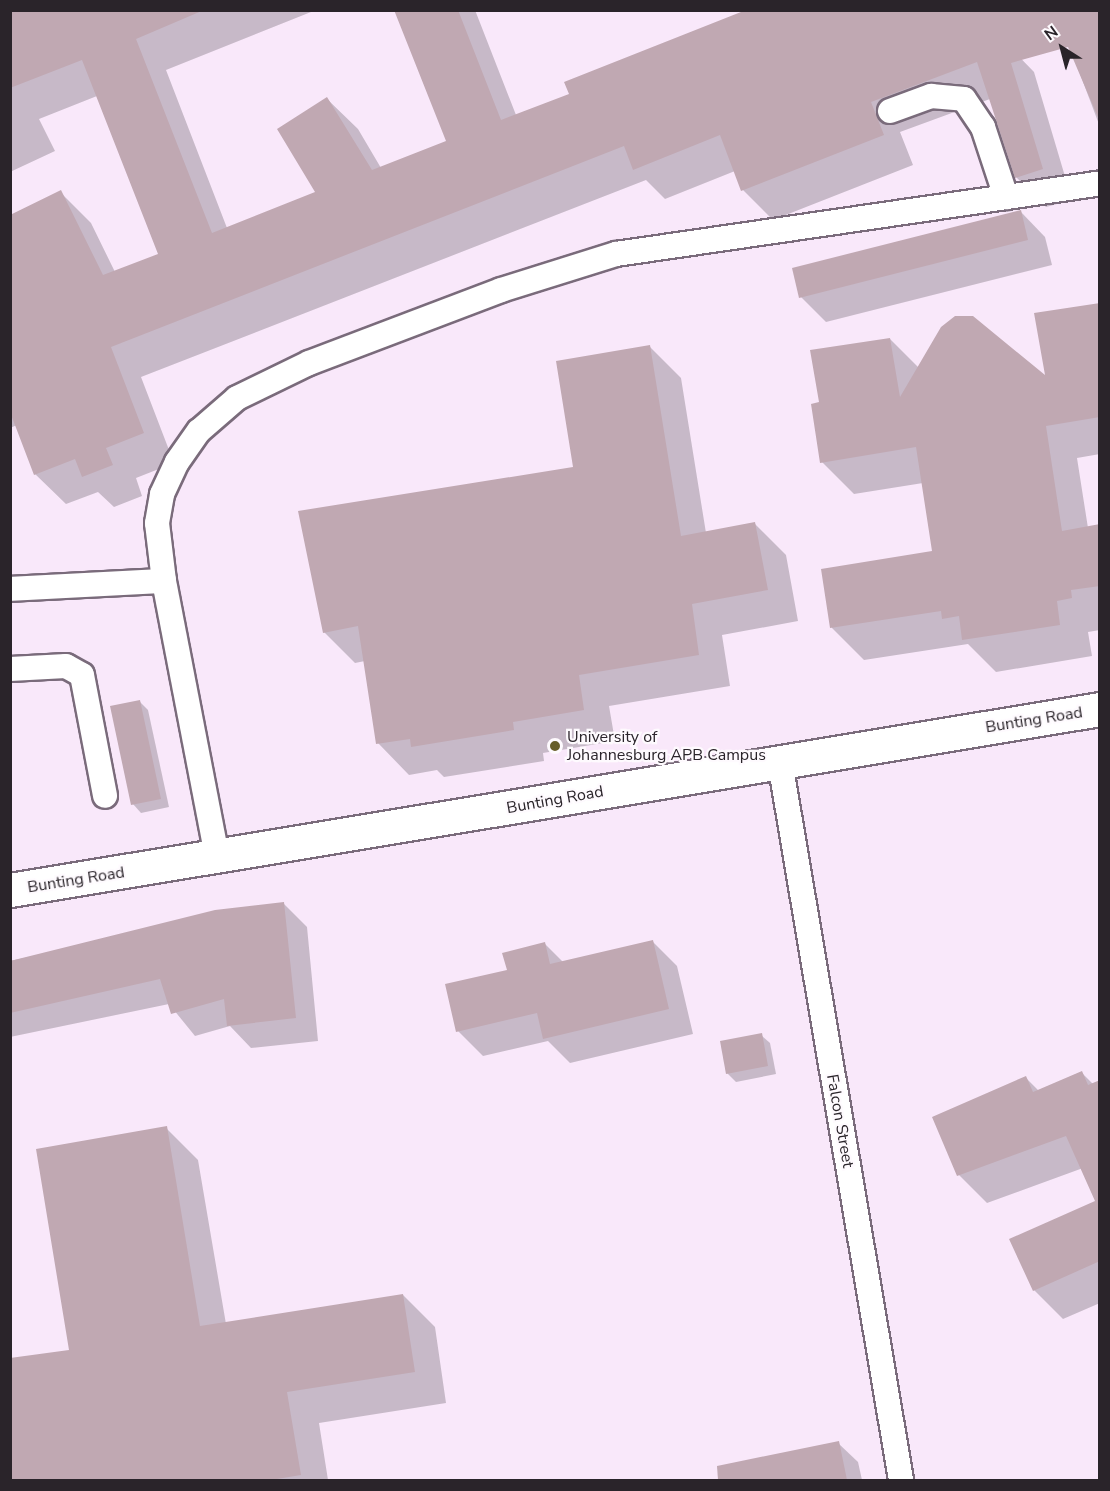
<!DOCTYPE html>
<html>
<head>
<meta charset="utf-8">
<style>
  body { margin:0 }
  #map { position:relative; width:1110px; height:1491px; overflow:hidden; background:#f9e8fa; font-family:"Nunito Sans",sans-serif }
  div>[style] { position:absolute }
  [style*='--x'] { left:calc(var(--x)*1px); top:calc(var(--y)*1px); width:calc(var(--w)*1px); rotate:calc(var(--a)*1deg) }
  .shadow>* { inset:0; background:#0003 }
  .building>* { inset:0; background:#c0a8b2 }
  .roads { filter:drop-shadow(2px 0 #7a6b7b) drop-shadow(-2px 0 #7a6b7b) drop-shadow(0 2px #7a6b7b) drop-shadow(0 -2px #7a6b7b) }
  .service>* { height:24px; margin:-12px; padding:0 12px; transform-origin:12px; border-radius:12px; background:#fff }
  .minor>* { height:33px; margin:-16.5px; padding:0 16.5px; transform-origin:16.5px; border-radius:16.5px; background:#fff }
  .dots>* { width:16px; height:16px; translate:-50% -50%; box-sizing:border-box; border:3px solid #fefafe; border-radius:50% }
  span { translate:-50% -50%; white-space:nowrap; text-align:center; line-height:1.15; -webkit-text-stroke:4.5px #fefafe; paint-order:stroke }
  .street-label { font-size:16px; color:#2a242a }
  .poi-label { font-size:16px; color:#2a242a }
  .left { translate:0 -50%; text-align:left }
  .frame { position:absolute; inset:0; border:12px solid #2a242a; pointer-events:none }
  .north { position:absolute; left:1032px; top:18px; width:60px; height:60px; -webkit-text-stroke:4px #fefafe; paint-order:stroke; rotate:324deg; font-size:16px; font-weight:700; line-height:24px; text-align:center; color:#2a242a }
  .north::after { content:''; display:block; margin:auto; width:21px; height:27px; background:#2a242a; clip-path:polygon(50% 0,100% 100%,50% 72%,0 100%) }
</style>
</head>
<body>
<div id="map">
  <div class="shadow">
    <i style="clip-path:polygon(26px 10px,316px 10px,166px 70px,227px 228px,317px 193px,327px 99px,358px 129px,381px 168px,448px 142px,396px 10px,475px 10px,516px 115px,1004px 41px,1034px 72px,1072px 200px,1046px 207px,1016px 177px,990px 99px,900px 132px,913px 165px,773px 220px,743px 190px,735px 171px,665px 199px,646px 180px,141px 377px,174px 463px,136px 478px,142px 496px,114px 507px,98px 492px,66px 504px,35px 474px,17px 425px,10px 428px,10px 217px,60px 192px,91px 223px,115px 272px,160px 255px,97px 96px,39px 119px,55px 151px,10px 172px,10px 17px)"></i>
    <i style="clip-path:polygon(1056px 10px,1100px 10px,1100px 127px)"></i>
    <i style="clip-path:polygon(1020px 211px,1045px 237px,1052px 265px,826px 322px,801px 297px)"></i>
    <i style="clip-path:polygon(1100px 305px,1100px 454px,1077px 458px,1088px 528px,1100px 526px,1100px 630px,1088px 632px,1092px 656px,996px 672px,968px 644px,864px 660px,832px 628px,823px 570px,934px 553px,923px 483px,854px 494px,822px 462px,821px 403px,890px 339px,919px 368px,1047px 379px)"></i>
    <i style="clip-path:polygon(650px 347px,681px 378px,706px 533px,755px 524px,786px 555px,798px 621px,722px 635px,730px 686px,609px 706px,615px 741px,543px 753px,544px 761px,444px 777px,437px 770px,409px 775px,378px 743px,365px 661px,355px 663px,324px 632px,575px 468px)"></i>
    <i style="clip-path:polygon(139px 701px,148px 710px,169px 807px,141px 813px,133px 804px)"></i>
    <i style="clip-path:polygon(284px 904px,307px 927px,318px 1041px,251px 1048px,230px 1026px,195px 1036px,169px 1004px,10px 1037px,10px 961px)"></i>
    <i style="clip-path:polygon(652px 941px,677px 966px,693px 1034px,570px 1063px,548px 1041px,483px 1056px,458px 1031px,508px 971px,545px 944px,563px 962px)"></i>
    <i style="clip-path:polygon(761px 1035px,770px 1043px,776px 1074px,736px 1082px,727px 1073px)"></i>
    <i style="clip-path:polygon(1081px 1072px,1093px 1084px,1100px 1081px,1100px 1303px,1063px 1319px,1034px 1290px,1097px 1201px,1083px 1168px,987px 1203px,959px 1175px,1026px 1078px,1039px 1091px)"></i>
    <i style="clip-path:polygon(166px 1128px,198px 1160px,226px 1324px,403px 1295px,435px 1327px,446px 1403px,319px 1423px,328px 1480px,10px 1480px,10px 1359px,71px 1351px)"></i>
    <i style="clip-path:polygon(838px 1443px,858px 1462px,862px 1480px,718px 1480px)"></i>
  </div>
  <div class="building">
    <i style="clip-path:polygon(10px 10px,204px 10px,136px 39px,212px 233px,315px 192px,277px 129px,327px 97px,372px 170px,446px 141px,394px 10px,458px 10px,501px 120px,569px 94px,564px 82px,746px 10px,1100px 10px,1100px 122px,1068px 47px,1011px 63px,1043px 169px,1015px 178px,977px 62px,871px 102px,884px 135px,741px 191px,720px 135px,633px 170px,624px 146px,111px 347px,144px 433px,106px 448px,113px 465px,82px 477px,75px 459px,34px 475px,10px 412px,10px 215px,61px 190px,103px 275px,158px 254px,82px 60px,10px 88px)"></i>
    <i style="clip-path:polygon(1021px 210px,1028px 240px,799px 298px,792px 268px)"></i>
    <i style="clip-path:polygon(1100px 303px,1100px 417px,1046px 426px,1062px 531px,1100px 524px,1100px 586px,1071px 590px,1072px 598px,1057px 601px,1060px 625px,962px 640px,959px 616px,942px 619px,941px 611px,830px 628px,821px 569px,932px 551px,916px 447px,820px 463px,811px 404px,819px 402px,810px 350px,890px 338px,900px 397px,941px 327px,955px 316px,973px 316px,1045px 375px,1034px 313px)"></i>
    <i style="clip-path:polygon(650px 345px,681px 536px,755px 522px,768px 590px,692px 604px,699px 655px,579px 675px,584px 710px,513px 722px,514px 730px,411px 747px,410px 739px,376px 744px,358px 626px,323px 633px,298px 511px,573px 467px,556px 361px)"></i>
    <i style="clip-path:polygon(140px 700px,161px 799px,131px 805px,110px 706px)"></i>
    <i style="clip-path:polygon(284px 902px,296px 1018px,227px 1026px,224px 999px,171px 1014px,160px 979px,10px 1013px,10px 961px,215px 910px)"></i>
    <i style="clip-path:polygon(653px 940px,669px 1009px,543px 1039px,537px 1013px,456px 1032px,445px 984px,507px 970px,502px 953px,545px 942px,550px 964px)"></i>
    <i style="clip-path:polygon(762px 1033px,768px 1066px,726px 1074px,720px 1041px)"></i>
    <i style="clip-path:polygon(1082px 1071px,1088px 1085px,1100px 1080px,1100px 1261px,1033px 1291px,1009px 1239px,1095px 1201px,1066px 1136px,957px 1176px,932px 1117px,1026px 1076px,1033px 1092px)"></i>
    <i style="clip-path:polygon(167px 1126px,200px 1326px,403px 1294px,415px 1372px,287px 1392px,301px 1475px,271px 1480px,10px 1480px,10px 1358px,69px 1350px,36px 1149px)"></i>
    <i style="clip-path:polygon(839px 1441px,847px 1480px,718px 1480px,717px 1466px)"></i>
  </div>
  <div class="roads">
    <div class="service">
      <i style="--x:890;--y:111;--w:44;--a:-20.1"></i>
      <i style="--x:931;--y:96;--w:33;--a:5"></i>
      <i style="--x:964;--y:99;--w:34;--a:56"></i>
      <i style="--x:983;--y:127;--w:74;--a:71.8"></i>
      <i style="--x:164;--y:581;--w:58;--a:-96.9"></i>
      <i style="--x:157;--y:523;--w:29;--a:-80"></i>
      <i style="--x:162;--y:494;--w:35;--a:-65"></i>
      <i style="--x:177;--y:462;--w:38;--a:-55"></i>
      <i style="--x:199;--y:431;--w:50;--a:-41"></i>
      <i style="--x:237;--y:398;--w:80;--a:-25.9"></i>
      <i style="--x:309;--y:363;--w:205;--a:-20.8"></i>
      <i style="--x:501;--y:290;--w:121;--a:-17.4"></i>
      <i style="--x:616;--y:254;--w:489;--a:-8.3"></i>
      <i style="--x:10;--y:589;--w:154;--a:-3"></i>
      <i style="--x:164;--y:581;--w:281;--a:79.1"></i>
      <i style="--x:10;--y:669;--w:56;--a:-3.1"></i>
      <i style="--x:66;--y:666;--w:18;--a:29"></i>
      <i style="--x:82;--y:675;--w:123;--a:79.2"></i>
      <i style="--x:780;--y:762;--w:728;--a:80.43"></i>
    </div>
    <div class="minor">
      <i style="--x:10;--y:890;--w:1105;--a:-9.43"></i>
    </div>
  </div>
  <div class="dots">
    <i style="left:555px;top:746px;background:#665d29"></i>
  </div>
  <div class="street-label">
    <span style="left:1034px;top:720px;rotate:-9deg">Bunting Road</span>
    <span style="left:555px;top:800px;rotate:-10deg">Bunting Road</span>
    <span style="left:76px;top:880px;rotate:-9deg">Bunting Road</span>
    <span style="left:840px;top:1121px;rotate:80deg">Falcon Street</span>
  </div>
  <div class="poi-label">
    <span class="left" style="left:567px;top:746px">University of<br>Johannesburg APB Campus</span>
  </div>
  <div class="frame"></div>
  <div class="north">N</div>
</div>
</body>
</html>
